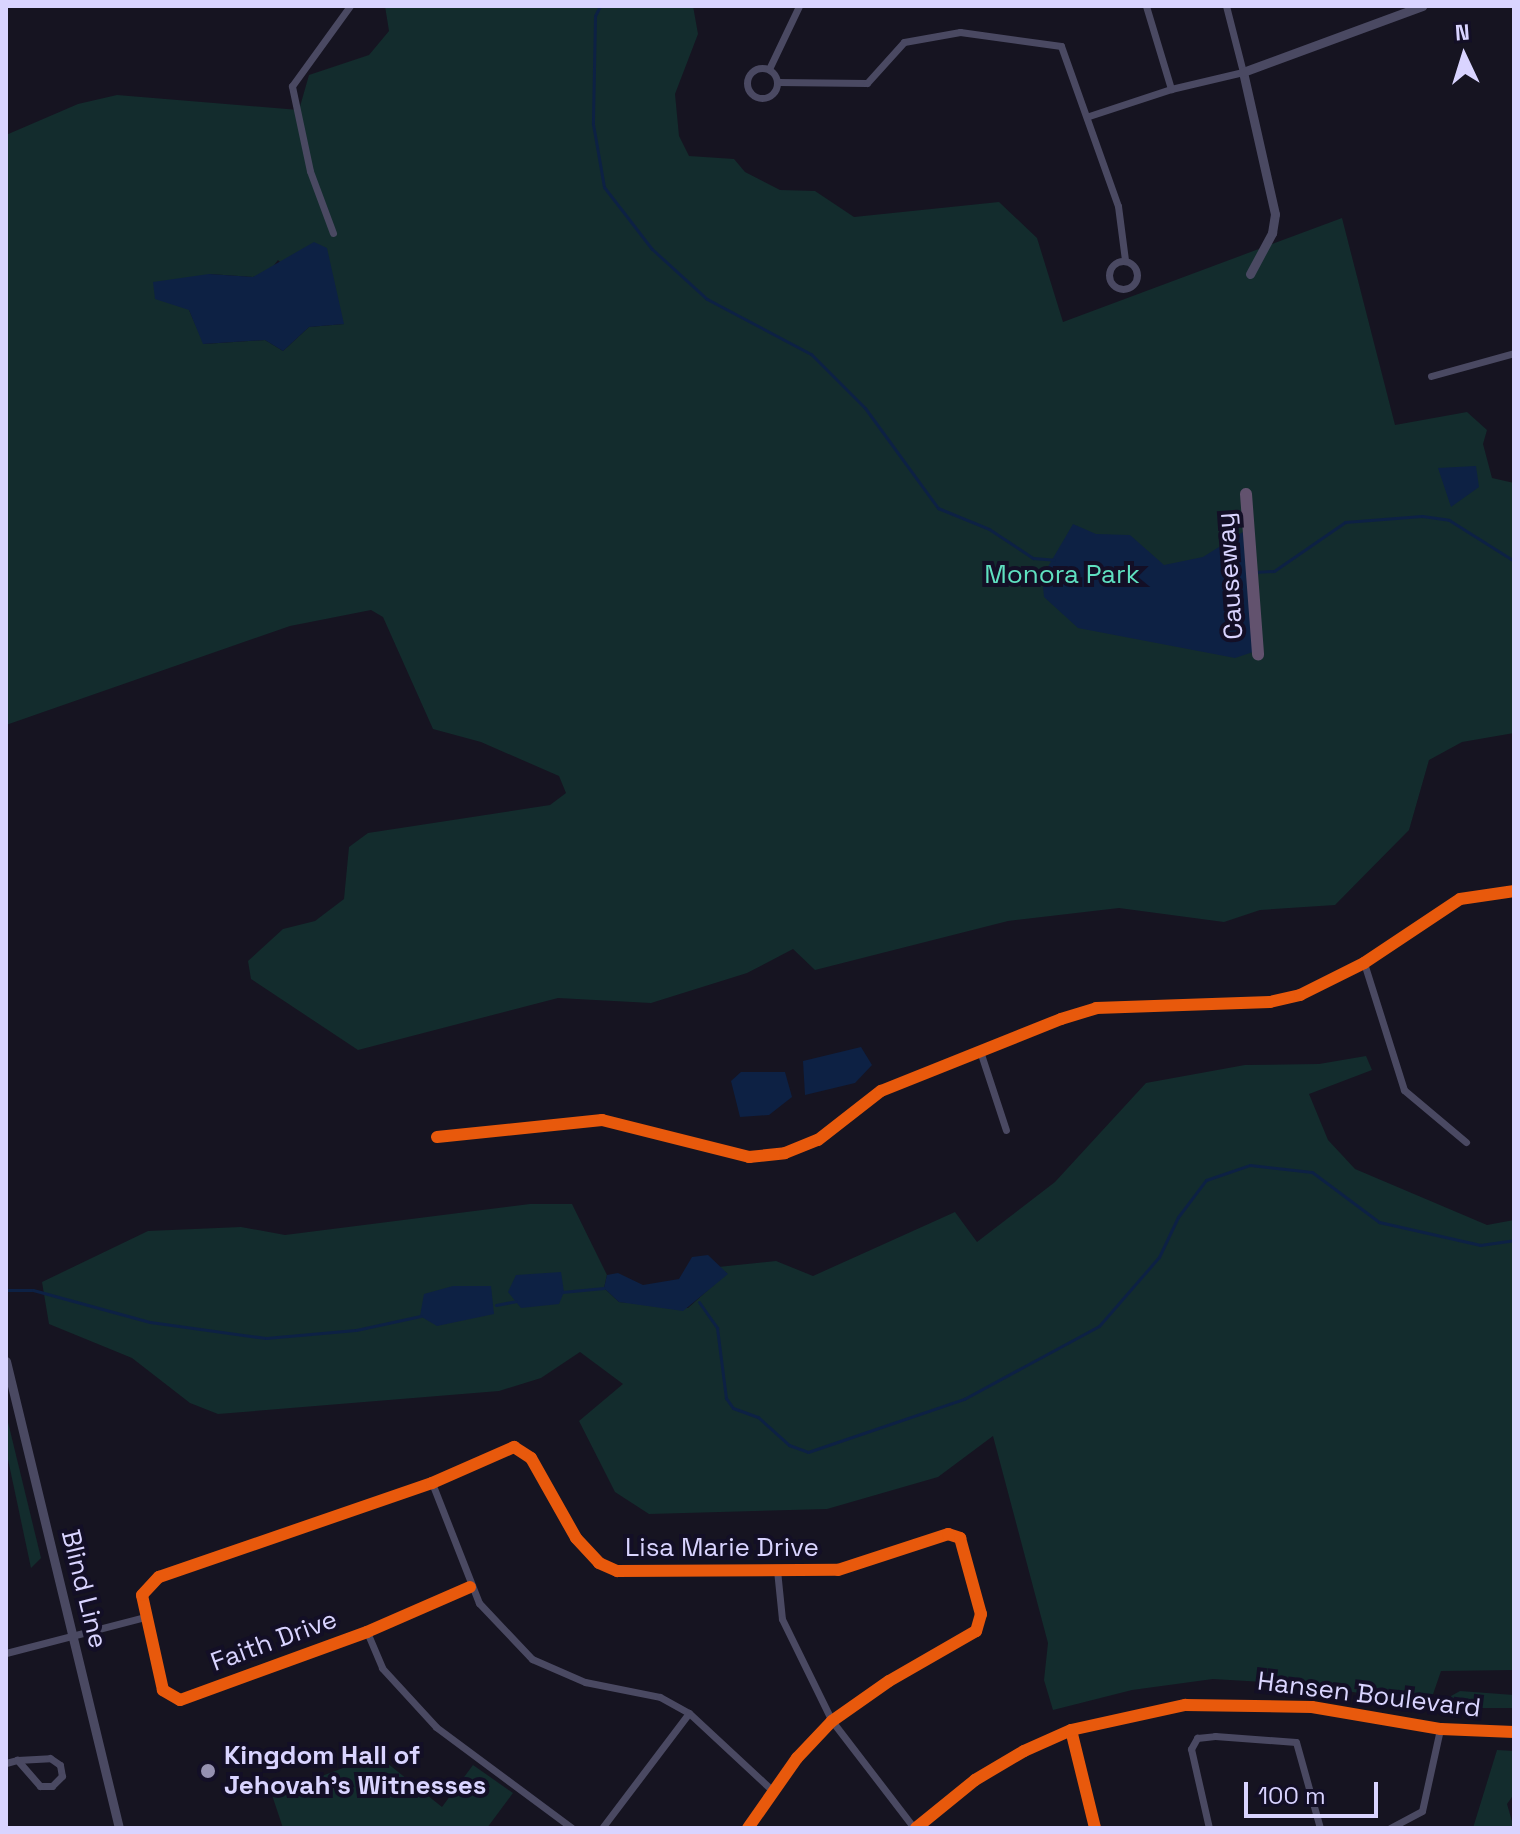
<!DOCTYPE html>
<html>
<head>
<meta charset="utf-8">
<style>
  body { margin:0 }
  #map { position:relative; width:1520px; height:1834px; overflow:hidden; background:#161421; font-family:"Space Grotesk",sans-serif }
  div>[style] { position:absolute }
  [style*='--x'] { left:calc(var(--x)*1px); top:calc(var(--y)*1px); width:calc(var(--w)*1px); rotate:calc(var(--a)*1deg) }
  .green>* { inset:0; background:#132c2d }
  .water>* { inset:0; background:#0d2144 }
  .stream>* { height:3px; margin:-1.5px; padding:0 1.5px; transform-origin:1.5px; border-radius:1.5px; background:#0d2144 }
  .minor>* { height:7px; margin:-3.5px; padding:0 3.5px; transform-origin:3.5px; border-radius:3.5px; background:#4a4962 }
  .minor>.ring { margin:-3.5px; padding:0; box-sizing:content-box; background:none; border:7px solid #4a4962; border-radius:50% }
  .tertiary>* { height:9px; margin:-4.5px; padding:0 4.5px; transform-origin:4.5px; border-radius:4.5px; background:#4a4962 }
  .trunk>* { height:12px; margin:-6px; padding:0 6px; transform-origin:6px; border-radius:6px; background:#62526e }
  .cycleway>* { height:12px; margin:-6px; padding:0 6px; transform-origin:6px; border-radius:6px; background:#e8590c }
  .dots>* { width:22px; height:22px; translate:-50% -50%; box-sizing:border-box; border:4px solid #130f26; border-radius:50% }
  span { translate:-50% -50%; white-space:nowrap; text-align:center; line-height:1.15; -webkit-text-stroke:8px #130f26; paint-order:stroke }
  .park-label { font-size:26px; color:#5fe0c0 }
  .street-label { font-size:26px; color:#d9d4ff }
  .poi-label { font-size:26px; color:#d9d4ff; font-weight:700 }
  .left { translate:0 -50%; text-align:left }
  .frame { position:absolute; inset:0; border:8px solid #d9d4ff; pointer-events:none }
  .north { position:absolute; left:1424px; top:16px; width:80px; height:80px; -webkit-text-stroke:6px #130f26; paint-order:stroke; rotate:356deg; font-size:22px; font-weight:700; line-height:32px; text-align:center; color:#d9d4ff }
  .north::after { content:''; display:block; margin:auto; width:28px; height:36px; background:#d9d4ff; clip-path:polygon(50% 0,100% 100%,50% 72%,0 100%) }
  .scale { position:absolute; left:1244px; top:1782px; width:134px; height:36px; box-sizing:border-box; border:4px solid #d9d4ff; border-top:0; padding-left:10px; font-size:24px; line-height:28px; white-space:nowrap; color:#d9d4ff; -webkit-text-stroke:6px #130f26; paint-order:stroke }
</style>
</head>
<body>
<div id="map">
  <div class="green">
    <i style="clip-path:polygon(evenodd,385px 6px,693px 6px,698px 34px,675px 94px,679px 136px,689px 156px,734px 159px,745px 172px,780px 190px,815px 191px,854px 217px,999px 202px,1037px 238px,1063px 322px,1342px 218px,1395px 425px,1467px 412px,1487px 430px,1483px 444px,1492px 478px,1514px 483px,1514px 733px,1462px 742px,1429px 760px,1409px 830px,1335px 905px,1260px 910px,1224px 922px,1119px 908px,1008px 921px,815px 970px,793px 949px,747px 973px,651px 1003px,558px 998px,358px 1050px,251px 979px,248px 961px,283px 929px,315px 921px,344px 899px,349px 847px,368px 833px,550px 805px,566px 793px,559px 776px,481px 742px,433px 729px,383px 617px,371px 610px,290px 626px,6px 725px,6px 135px,78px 104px,117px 95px,299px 110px,309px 75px,369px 55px,389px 31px,385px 6px,278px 260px,344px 324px,309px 327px,283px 351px,265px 340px,204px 344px,189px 310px,209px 274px,253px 277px,268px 273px,278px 260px)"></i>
    <i style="clip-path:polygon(1366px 1056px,1372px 1070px,1309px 1094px,1328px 1140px,1355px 1169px,1487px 1225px,1514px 1220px,1514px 1670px,1441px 1671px,1429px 1706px,1315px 1685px,1213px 1679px,1132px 1690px,1053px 1710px,1044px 1680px,1048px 1643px,993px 1436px,938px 1477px,827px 1509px,649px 1514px,615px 1492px,579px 1421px,623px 1384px,580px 1352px,541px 1378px,499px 1391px,218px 1414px,190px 1403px,132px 1358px,49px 1324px,42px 1282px,148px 1231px,241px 1227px,285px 1235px,530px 1204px,572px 1204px,607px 1275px,604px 1288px,619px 1302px,688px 1308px,727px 1273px,718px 1267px,776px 1261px,813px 1276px,955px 1212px,977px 1242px,1055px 1182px,1146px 1083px,1245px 1065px,1319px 1064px)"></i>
    <i style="clip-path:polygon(6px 1414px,41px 1558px,31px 1568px,6px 1450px)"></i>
    <i style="clip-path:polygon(1460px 1691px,1514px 1695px,1514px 1708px,1450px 1708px,1451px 1696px)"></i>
    <i style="clip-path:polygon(1497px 1750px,1514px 1751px,1514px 1794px,1507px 1804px,1514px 1828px,1473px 1828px)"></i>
    <i style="clip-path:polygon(377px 1755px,442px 1807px,473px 1765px,513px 1793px,487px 1828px,283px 1828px,272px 1795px)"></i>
  </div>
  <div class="water">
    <i style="clip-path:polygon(314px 242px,327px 248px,344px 324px,309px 327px,283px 351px,265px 340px,203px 344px,189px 310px,155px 299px,153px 282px,209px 274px,253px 277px)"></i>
    <i style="clip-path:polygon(1476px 466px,1479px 487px,1451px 507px,1438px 468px)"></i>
    <i style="clip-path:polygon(1073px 524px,1096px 534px,1130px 535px,1164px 565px,1203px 557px,1243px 532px,1253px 652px,1235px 658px,1078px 628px,1044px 597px,1042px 577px)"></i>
    <i style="clip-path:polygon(861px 1047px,872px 1065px,855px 1083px,805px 1095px,803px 1061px)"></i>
    <i style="clip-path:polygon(741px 1072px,785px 1072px,792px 1097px,769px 1115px,740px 1117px,731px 1081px)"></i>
    <i style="clip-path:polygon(708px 1255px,728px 1274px,683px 1311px,619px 1302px,604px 1288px,607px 1275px,618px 1273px,643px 1285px,679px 1279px,692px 1257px)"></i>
    <i style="clip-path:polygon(561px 1272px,564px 1292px,559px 1304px,521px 1308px,508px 1292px,516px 1275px)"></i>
    <i style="clip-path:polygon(453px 1286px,491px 1286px,494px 1314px,437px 1326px,420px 1316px,424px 1294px)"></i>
  </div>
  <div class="stream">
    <i style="--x:600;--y:6;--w:11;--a:117"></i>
    <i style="--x:595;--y:16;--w:108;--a:91.1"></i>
    <i style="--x:593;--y:124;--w:64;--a:80.1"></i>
    <i style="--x:604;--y:187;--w:78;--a:52.3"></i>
    <i style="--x:652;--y:249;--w:74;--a:42.3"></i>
    <i style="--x:707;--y:299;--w:118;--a:27.9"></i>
    <i style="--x:811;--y:354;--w:76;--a:45"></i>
    <i style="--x:865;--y:408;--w:124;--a:53.9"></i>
    <i style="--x:938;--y:508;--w:55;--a:22.4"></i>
    <i style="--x:989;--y:529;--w:53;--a:33.4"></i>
    <i style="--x:1033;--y:558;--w:21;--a:5"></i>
    <i style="--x:1254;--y:572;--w:20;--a:-3"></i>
    <i style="--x:1274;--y:571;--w:86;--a:-34.6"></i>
    <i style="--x:1345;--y:522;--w:77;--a:-4.5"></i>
    <i style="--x:1422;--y:516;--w:27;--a:8"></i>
    <i style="--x:1449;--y:520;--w:77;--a:32.2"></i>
    <i style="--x:6;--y:1290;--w:27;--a:0"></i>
    <i style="--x:33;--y:1290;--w:121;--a:15.3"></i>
    <i style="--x:150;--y:1322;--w:117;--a:7.9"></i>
    <i style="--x:266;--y:1338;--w:90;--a:-5.1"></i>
    <i style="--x:356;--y:1330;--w:66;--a:-12.3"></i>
    <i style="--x:562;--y:1292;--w:42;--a:-5.4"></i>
    <i style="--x:699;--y:1302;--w:32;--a:55"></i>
    <i style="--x:717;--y:1328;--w:71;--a:82.7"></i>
    <i style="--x:726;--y:1398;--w:12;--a:55"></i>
    <i style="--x:733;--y:1408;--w:27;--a:20"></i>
    <i style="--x:758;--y:1417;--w:42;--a:42.1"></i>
    <i style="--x:789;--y:1445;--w:20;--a:20"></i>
    <i style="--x:808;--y:1452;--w:165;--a:-18.8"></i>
    <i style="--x:964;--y:1399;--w:153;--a:-28.4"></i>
    <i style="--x:1099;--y:1326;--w:91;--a:-49"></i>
    <i style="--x:1159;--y:1257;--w:44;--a:-64.6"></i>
    <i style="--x:1178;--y:1217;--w:46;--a:-52.9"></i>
    <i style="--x:1206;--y:1180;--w:46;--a:-18.8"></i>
    <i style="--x:1250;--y:1165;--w:62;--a:6.4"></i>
    <i style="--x:1312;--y:1172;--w:84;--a:36.7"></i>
    <i style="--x:1379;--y:1222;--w:104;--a:12.8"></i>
    <i style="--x:1480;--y:1245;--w:34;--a:-8"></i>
    <i style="--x:496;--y:1305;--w:20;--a:-11"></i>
  </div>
  <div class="minor">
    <i style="--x:1146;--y:6;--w:87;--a:73.2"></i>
    <i class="ring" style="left:747px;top:68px;width:23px;height:23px"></i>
    <i style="--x:769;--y:69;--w:70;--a:-64.5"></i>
    <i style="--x:778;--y:82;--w:89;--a:0.6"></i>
    <i style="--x:867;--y:83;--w:55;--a:-47.9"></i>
    <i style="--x:904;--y:42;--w:57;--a:-10.1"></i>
    <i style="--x:960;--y:32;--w:102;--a:7.9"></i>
    <i style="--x:1061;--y:46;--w:170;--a:70.4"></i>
    <i style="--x:1118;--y:206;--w:54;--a:82.6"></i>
    <i style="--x:1089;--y:116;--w:86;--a:-18.2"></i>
    <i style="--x:1171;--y:89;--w:74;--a:-13.3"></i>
    <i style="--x:1243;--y:72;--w:68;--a:-104.4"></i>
    <i style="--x:333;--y:233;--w:66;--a:-110.4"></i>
    <i style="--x:310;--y:171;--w:87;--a:-102"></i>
    <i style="--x:292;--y:86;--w:99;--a:-54.1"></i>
    <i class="ring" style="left:1109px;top:261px;width:21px;height:21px"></i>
    <i style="--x:1431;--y:376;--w:86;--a:-15.5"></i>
    <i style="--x:1364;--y:963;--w:133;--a:72.5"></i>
    <i style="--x:1404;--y:1090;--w:81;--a:40"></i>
    <i style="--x:980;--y:1051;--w:83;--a:71.8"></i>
    <i style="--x:437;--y:1137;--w:166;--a:-5.9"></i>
    <i style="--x:602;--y:1120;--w:152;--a:14.1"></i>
    <i style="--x:749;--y:1157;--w:36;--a:-6"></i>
    <i style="--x:785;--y:1153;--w:35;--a:-22"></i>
    <i style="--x:818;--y:1140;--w:80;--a:-37.9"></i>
    <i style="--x:881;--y:1091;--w:194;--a:-21.8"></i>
    <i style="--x:1061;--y:1019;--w:37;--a:-17"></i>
    <i style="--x:1096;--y:1008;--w:174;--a:-2"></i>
    <i style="--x:1270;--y:1002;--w:31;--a:-13"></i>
    <i style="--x:1300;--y:995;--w:72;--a:-26.6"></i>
    <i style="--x:1364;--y:963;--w:115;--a:-33.7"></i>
    <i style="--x:1460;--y:899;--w:55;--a:-8.4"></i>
    <i style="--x:432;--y:1483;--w:129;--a:68.6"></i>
    <i style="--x:479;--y:1603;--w:77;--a:46.6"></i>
    <i style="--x:532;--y:1659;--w:58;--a:23.5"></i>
    <i style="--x:585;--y:1682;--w:76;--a:11.3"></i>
    <i style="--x:660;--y:1697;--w:33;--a:29"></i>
    <i style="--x:689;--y:1713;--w:116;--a:42.9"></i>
    <i style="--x:777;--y:1570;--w:49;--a:84.2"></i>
    <i style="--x:782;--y:1619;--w:114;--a:63.9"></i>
    <i style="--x:832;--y:1721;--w:135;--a:52.5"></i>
    <i style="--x:470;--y:1587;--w:112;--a:156.4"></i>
    <i style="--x:367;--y:1632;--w:199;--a:160"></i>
    <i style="--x:180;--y:1700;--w:20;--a:-150"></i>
    <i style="--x:163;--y:1690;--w:97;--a:-102.5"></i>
    <i style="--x:142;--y:1595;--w:25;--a:-47"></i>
    <i style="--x:159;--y:1577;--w:289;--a:-19"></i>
    <i style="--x:432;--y:1483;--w:90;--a:-23.7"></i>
    <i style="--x:514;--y:1447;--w:20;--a:33"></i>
    <i style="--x:531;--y:1458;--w:92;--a:60.6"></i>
    <i style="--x:576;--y:1538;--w:34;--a:47"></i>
    <i style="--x:599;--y:1563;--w:20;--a:24"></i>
    <i style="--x:617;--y:1571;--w:221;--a:-0.3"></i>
    <i style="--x:838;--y:1570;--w:116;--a:-18.1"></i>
    <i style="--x:948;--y:1534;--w:13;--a:18"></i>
    <i style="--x:960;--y:1538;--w:79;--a:74.6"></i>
    <i style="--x:981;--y:1614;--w:18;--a:106"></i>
    <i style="--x:976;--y:1631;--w:100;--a:150.1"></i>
    <i style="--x:889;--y:1681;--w:70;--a:144.9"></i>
    <i style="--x:832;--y:1721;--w:51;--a:133.4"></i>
    <i style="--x:797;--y:1758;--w:85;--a:125"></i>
    <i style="--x:367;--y:1632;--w:39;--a:67"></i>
    <i style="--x:382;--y:1668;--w:80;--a:47.5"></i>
    <i style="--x:436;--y:1727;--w:169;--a:36.6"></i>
    <i style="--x:6;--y:1653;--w:144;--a:-14.5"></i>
    <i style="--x:1071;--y:1730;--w:101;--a:76.2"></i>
    <i style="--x:6;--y:1763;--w:11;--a:-15"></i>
    <i style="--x:17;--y:1760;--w:33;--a:-3"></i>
    <i style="--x:50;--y:1758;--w:12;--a:35"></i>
    <i style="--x:60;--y:1765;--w:11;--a:80"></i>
    <i style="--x:62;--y:1776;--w:14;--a:135"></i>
    <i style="--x:52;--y:1786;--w:12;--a:180"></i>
    <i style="--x:40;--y:1786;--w:35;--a:-131"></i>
    <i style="--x:602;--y:1828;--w:144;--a:-52.9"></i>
    <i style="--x:1209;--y:1828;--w:81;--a:-102.8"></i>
    <i style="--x:1191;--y:1749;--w:13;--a:-61"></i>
    <i style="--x:1197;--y:1738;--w:18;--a:-6"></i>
    <i style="--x:1215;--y:1736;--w:81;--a:4.2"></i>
    <i style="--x:1296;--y:1742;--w:89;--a:74.4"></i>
    <i style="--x:1390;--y:1828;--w:36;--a:-28"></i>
    <i style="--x:1422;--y:1811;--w:84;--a:-77.6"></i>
  </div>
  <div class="tertiary">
    <i style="--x:1250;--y:274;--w:47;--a:-61.8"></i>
    <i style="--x:1272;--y:233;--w:19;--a:-81"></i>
    <i style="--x:1275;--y:214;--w:146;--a:-102.7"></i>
    <i style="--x:1243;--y:72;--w:191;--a:-20.2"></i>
    <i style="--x:6;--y:1361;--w:480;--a:76.4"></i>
    <i style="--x:916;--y:1828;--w:76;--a:-39.1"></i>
    <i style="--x:975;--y:1780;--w:57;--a:-30.6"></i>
    <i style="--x:1024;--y:1751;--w:51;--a:-24.1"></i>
    <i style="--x:1071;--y:1730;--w:117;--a:-12.4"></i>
    <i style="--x:1185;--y:1705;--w:127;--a:0.9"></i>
    <i style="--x:1312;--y:1707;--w:131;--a:9.7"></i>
    <i style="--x:1441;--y:1729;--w:73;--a:2.4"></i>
  </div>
  <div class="trunk">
    <i style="--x:1246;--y:494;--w:161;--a:85.7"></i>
  </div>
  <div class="cycleway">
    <i style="--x:437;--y:1137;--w:166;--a:-5.9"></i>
    <i style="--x:602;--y:1120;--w:152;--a:14.1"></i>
    <i style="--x:749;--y:1157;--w:36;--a:-6"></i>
    <i style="--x:785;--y:1153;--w:35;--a:-22"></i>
    <i style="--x:818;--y:1140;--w:80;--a:-37.9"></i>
    <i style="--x:881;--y:1091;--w:194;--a:-21.8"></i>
    <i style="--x:1061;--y:1019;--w:37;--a:-17"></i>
    <i style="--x:1096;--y:1008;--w:174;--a:-2"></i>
    <i style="--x:1270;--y:1002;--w:31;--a:-13"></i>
    <i style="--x:1300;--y:995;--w:72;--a:-26.6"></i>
    <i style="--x:1364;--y:963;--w:115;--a:-33.7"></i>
    <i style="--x:1460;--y:899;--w:55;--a:-8.4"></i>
    <i style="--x:470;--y:1587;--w:112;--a:156.4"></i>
    <i style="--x:367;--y:1632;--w:199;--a:160"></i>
    <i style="--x:180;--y:1700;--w:20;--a:-150"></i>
    <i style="--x:163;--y:1690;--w:97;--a:-102.5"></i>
    <i style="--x:142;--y:1595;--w:25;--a:-47"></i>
    <i style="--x:159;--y:1577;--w:289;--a:-19"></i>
    <i style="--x:432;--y:1483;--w:90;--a:-23.7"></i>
    <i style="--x:514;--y:1447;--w:20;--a:33"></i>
    <i style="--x:531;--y:1458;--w:92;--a:60.6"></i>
    <i style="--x:576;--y:1538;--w:34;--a:47"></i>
    <i style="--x:599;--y:1563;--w:20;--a:24"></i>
    <i style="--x:617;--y:1571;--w:221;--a:-0.3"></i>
    <i style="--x:838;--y:1570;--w:116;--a:-18.1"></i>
    <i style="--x:948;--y:1534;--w:13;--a:18"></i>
    <i style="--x:960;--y:1538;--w:79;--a:74.6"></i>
    <i style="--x:981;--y:1614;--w:18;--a:106"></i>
    <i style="--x:976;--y:1631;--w:100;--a:150.1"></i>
    <i style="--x:889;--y:1681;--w:70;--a:144.9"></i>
    <i style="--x:832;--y:1721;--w:51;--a:133.4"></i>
    <i style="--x:797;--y:1758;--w:85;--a:125"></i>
    <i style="--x:1071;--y:1730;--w:101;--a:76.2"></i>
    <i style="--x:916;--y:1828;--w:76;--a:-39.1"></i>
    <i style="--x:975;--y:1780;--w:57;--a:-30.6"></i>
    <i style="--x:1024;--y:1751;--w:51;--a:-24.1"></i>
    <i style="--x:1071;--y:1730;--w:117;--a:-12.4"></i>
    <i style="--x:1185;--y:1705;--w:127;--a:0.9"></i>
    <i style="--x:1312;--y:1707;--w:131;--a:9.7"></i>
    <i style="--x:1441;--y:1729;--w:73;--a:2.4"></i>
  </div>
  <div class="dots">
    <i style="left:208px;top:1771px;background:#9591b1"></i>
  </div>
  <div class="park-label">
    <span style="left:1062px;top:575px">Monora Park</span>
  </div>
  <div class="street-label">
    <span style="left:1230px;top:576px;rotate:-94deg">Causeway</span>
    <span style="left:722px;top:1548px">Lisa Marie Drive</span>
    <span style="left:84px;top:1589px;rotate:76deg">Blind Line</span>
    <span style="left:274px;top:1641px;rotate:-20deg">Faith Drive</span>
    <span style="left:1369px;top:1695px;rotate:7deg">Hansen Boulevard</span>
  </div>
  <div class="poi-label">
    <span class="left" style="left:224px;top:1771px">Kingdom Hall of<br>Jehovah's Witnesses</span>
  </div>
  <div class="frame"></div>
  <div class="north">N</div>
  <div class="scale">100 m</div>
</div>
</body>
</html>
